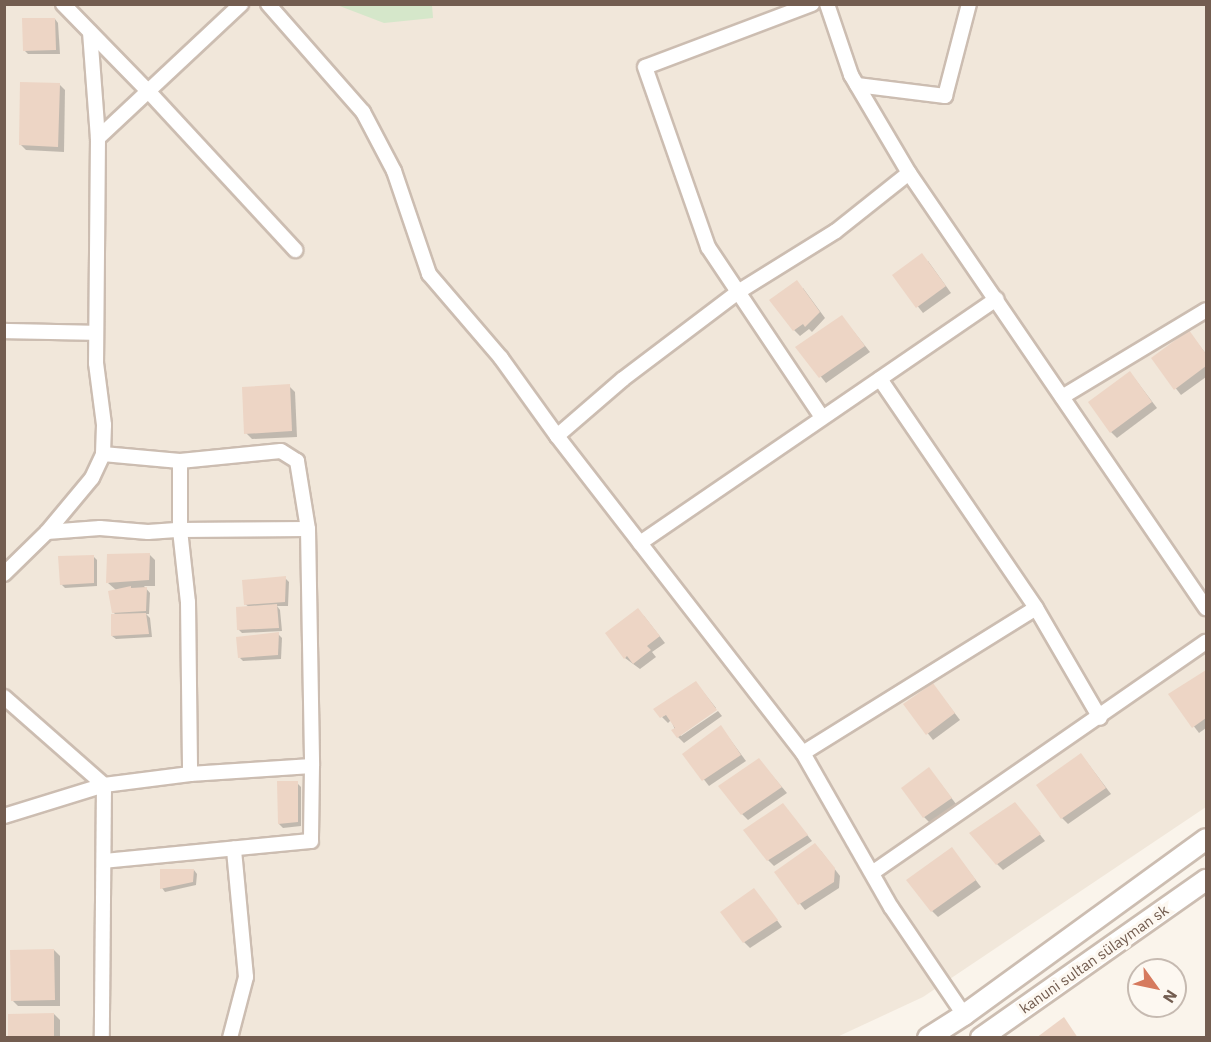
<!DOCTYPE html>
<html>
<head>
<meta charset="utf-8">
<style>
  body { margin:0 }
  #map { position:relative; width:1211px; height:1042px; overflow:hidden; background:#faf4eb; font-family:"IBM Plex Sans",sans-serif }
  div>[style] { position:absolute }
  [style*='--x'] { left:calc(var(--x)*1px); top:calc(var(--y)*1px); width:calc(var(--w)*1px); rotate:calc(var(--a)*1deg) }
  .residential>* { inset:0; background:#f1e7da }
  .green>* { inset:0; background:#d5e7ca }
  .shadow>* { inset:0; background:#0003 }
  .building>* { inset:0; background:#edd5c5 }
  .roads { filter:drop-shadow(2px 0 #ccbdb1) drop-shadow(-2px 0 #ccbdb1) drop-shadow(0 2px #ccbdb1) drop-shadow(0 -2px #ccbdb1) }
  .minor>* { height:14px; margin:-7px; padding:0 7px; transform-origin:7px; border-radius:7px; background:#fff }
  .secondary>* { height:20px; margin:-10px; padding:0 10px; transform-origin:10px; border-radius:10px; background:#fff }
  span { translate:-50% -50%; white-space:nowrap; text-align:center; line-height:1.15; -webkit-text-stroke:6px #fdf8f1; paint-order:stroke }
  .street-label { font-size:15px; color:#735d50 }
  .frame { position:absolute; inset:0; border:6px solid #735d50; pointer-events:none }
  .north { position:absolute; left:1127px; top:958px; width:60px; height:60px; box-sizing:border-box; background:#fdf8f1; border:2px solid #c6bab1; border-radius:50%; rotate:123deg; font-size:16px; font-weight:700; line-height:24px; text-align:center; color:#735d50 }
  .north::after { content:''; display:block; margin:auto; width:21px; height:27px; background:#d67a5e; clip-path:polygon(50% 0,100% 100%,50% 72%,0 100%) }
</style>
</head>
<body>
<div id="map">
  <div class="residential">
    <i style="clip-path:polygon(5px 5px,1206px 5px,1206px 807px,923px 997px,837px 1037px,5px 1038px)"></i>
  </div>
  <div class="green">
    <i style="clip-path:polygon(337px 5px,432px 5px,433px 18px,384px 23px)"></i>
  </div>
  <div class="shadow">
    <i style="clip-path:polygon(55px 19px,58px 23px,60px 54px,28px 54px,24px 50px)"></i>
    <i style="clip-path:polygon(59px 84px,65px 90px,64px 152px,26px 150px,20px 144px)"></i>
    <i style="clip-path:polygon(928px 261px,951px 293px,923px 313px,894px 276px)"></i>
    <i style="clip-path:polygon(803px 288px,825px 318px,812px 332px,809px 329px,800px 336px,794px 330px)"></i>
    <i style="clip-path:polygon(842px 317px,870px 352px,826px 383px,797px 347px)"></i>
    <i style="clip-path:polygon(1189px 332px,1206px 354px,1206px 377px,1181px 395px,1153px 359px)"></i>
    <i style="clip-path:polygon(1135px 379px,1157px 408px,1117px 438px,1111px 432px)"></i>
    <i style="clip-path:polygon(289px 386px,295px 392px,297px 437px,252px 439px,246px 433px)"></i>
    <i style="clip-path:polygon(149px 554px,155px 560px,155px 586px,144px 586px,150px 593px,149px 614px,146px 614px,150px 618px,152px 637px,116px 639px,112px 636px,117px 616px,113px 612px,116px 590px,108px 583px)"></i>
    <i style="clip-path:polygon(93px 556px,97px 560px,97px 586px,65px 588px,61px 584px)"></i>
    <i style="clip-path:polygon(285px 578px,289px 582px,288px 606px,277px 606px,280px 610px,282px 631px,242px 633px,238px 629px,249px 607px,245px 604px)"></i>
    <i style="clip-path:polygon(644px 616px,665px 643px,652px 652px,656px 657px,640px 669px,625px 658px)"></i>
    <i style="clip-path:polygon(278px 634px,282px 638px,281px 659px,243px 661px,240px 658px)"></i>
    <i style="clip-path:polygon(1206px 672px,1206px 728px,1199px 733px,1170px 695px)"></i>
    <i style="clip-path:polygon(933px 685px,960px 720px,933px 740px,905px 704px)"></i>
    <i style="clip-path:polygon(701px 689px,716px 708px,679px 734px,681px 736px,718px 711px,722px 716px,684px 743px,678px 737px,671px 720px,668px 723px,662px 717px)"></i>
    <i style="clip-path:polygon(721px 727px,746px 761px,709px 786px,684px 754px)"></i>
    <i style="clip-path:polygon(759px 760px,787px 793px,748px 820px,742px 814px)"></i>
    <i style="clip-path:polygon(1086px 761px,1111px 794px,1068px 824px,1062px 818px)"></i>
    <i style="clip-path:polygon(934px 775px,956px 804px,930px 823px,924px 817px)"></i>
    <i style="clip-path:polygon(297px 783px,301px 787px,301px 826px,283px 828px,279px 824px)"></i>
    <i style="clip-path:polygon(1015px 803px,1045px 841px,1003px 870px,997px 864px)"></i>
    <i style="clip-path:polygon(783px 805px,812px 841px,774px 866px,768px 860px)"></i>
    <i style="clip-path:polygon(952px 849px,981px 887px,938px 917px,932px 911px)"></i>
    <i style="clip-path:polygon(821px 851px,840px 876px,839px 888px,805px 910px,776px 873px)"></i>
    <i style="clip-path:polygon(194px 870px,197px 874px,196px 885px,165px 892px,162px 888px)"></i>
    <i style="clip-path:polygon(759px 896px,782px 927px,750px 948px,744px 942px)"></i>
    <i style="clip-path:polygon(54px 950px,60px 956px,60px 1006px,18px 1006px,12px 1000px)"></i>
    <i style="clip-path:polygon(54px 1014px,60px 1020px,60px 1038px,10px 1038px)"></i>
  </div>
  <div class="building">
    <i style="clip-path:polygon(22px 18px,55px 18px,56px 50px,23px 51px)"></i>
    <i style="clip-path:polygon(20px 82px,60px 83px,58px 147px,19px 145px)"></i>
    <i style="clip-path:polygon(922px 253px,946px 286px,916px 308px,892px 275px)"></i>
    <i style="clip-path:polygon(797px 280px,820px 312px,805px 327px,803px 324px,793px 331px,769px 300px)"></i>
    <i style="clip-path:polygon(842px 315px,865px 346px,819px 378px,795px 347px)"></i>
    <i style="clip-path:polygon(1189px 330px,1206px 354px,1206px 366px,1174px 390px,1151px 358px)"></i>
    <i style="clip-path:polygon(1130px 371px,1152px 402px,1110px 433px,1088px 402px)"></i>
    <i style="clip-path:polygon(290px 384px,292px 431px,244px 434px,242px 387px)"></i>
    <i style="clip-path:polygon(150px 553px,149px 580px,106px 583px,107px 554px)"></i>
    <i style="clip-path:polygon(94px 555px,94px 583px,60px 585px,58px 556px)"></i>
    <i style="clip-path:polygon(286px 576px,285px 602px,244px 605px,242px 580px)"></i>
    <i style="clip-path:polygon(131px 586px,131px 588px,147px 587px,146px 611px,112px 613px,108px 591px)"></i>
    <i style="clip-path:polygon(277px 604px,279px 628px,237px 630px,236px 607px)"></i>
    <i style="clip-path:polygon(638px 608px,660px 636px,647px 646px,651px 650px,633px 664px,627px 656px,624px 659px,605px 633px)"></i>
    <i style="clip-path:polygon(146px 613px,149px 634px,111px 636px,111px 614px)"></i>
    <i style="clip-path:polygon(279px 632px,278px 655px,238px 658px,236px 637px)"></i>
    <i style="clip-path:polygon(1206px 670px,1206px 718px,1192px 728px,1168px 694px)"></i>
    <i style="clip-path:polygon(696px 681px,717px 710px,677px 738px,671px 730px,675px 728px,666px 715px,660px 718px,653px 709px)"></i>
    <i style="clip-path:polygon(933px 683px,955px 713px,926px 735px,903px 704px)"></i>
    <i style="clip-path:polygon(721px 725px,741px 755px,702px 781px,682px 754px)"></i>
    <i style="clip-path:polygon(1081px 753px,1106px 788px,1061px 819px,1036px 785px)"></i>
    <i style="clip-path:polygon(759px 758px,782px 787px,741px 815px,718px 786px)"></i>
    <i style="clip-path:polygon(929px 767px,952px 798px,923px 818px,901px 788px)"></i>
    <i style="clip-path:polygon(277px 781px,298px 781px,298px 822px,278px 824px)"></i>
    <i style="clip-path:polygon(1015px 802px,1041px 834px,996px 865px,969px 833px)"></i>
    <i style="clip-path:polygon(783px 803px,808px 835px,767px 861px,743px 830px)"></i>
    <i style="clip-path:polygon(815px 843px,835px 868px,834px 882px,798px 905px,774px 872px)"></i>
    <i style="clip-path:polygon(952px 847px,976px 880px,931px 912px,906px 880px)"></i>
    <i style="clip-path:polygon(160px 869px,194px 869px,193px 882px,160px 889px)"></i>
    <i style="clip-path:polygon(754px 888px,778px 920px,743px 943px,720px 912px)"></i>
    <i style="clip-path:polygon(54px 949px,55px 1000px,11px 1001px,10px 950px)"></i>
    <i style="clip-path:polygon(54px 1013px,54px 1038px,8px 1038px,8px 1014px)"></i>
    <i style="clip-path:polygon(1064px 1017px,1078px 1038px,1036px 1038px)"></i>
  </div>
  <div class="roads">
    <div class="minor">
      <i style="--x:63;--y:4;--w:122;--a:45.7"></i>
      <i style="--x:148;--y:91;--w:217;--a:47.2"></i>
      <i style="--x:268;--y:4;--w:144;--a:48.7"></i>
      <i style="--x:363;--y:112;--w:67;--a:62.3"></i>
      <i style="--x:394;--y:171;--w:109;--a:71.2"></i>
      <i style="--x:429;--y:274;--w:111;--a:49.4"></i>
      <i style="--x:501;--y:358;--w:96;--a:54.3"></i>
      <i style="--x:557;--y:436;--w:401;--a:52.2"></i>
      <i style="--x:803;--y:753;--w:177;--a:60.3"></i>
      <i style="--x:891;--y:907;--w:130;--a:55.9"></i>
      <i style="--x:812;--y:4;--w:178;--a:159.3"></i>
      <i style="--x:645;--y:67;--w:191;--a:70.7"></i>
      <i style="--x:708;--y:247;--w:205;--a:56.2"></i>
      <i style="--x:827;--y:4;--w:75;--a:71.3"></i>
      <i style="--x:851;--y:75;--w:114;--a:59.4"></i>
      <i style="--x:909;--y:173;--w:527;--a:55.68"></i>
      <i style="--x:90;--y:32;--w:106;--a:85.7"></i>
      <i style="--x:98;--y:138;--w:225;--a:90.5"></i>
      <i style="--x:96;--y:363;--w:63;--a:82.6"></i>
      <i style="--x:104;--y:425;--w:29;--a:92"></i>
      <i style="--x:103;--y:454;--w:77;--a:5.2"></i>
      <i style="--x:180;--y:461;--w:69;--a:90"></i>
      <i style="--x:180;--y:530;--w:128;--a:-0.4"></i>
      <i style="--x:308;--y:529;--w:237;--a:89"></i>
      <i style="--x:312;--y:766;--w:75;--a:90.8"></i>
      <i style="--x:311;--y:841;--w:208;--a:174.5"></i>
      <i style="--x:857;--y:85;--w:89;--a:7.1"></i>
      <i style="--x:945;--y:96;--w:95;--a:-75.4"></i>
      <i style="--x:98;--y:138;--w:196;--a:-43.1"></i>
      <i style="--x:4;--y:331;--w:92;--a:1.2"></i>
      <i style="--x:880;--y:379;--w:277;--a:55.7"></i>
      <i style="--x:1062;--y:397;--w:168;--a:-31.1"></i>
      <i style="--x:557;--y:436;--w:87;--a:-40.8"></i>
      <i style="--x:623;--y:379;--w:144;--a:-37.1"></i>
      <i style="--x:738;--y:292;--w:115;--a:-31.9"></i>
      <i style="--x:836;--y:231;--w:93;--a:-38.5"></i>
      <i style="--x:180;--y:461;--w:101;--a:-5.7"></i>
      <i style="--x:281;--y:451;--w:19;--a:32"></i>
      <i style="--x:297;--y:461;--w:69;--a:80.8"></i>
      <i style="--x:47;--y:532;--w:53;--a:-4.3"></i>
      <i style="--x:100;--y:528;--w:48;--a:4.8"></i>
      <i style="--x:148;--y:532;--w:32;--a:-4"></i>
      <i style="--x:180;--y:530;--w:72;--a:83.7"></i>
      <i style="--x:188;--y:602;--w:172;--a:89.3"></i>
      <i style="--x:640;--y:543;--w:432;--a:-34.4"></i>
      <i style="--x:4;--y:574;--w:60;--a:-44.3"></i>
      <i style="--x:47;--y:532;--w:70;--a:-50.2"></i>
      <i style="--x:92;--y:478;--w:26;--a:-65"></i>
      <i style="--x:4;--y:697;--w:133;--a:41.3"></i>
      <i style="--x:104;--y:785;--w:253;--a:90.5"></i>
      <i style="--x:803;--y:753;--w:274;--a:-31.9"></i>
      <i style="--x:1036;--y:608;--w:127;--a:59.8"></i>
      <i style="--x:4;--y:816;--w:105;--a:-17.2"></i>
      <i style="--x:104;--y:785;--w:87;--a:-7.3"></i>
      <i style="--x:190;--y:774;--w:122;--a:-3.8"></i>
      <i style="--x:872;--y:873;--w:406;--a:-34.7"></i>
      <i style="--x:230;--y:1038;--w:63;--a:-75.3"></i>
      <i style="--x:246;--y:977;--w:129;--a:-95.4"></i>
    </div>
    <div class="secondary">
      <i style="--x:928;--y:1038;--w:43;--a:-32.6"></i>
      <i style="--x:964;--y:1015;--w:299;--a:-36"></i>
      <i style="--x:981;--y:1038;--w:275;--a:-35.1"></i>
    </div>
  </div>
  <div class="street-label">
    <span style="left:1094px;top:959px;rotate:-35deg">kanuni sultan sülayman sk</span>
  </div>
  <div class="frame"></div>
  <div class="north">N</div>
</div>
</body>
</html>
